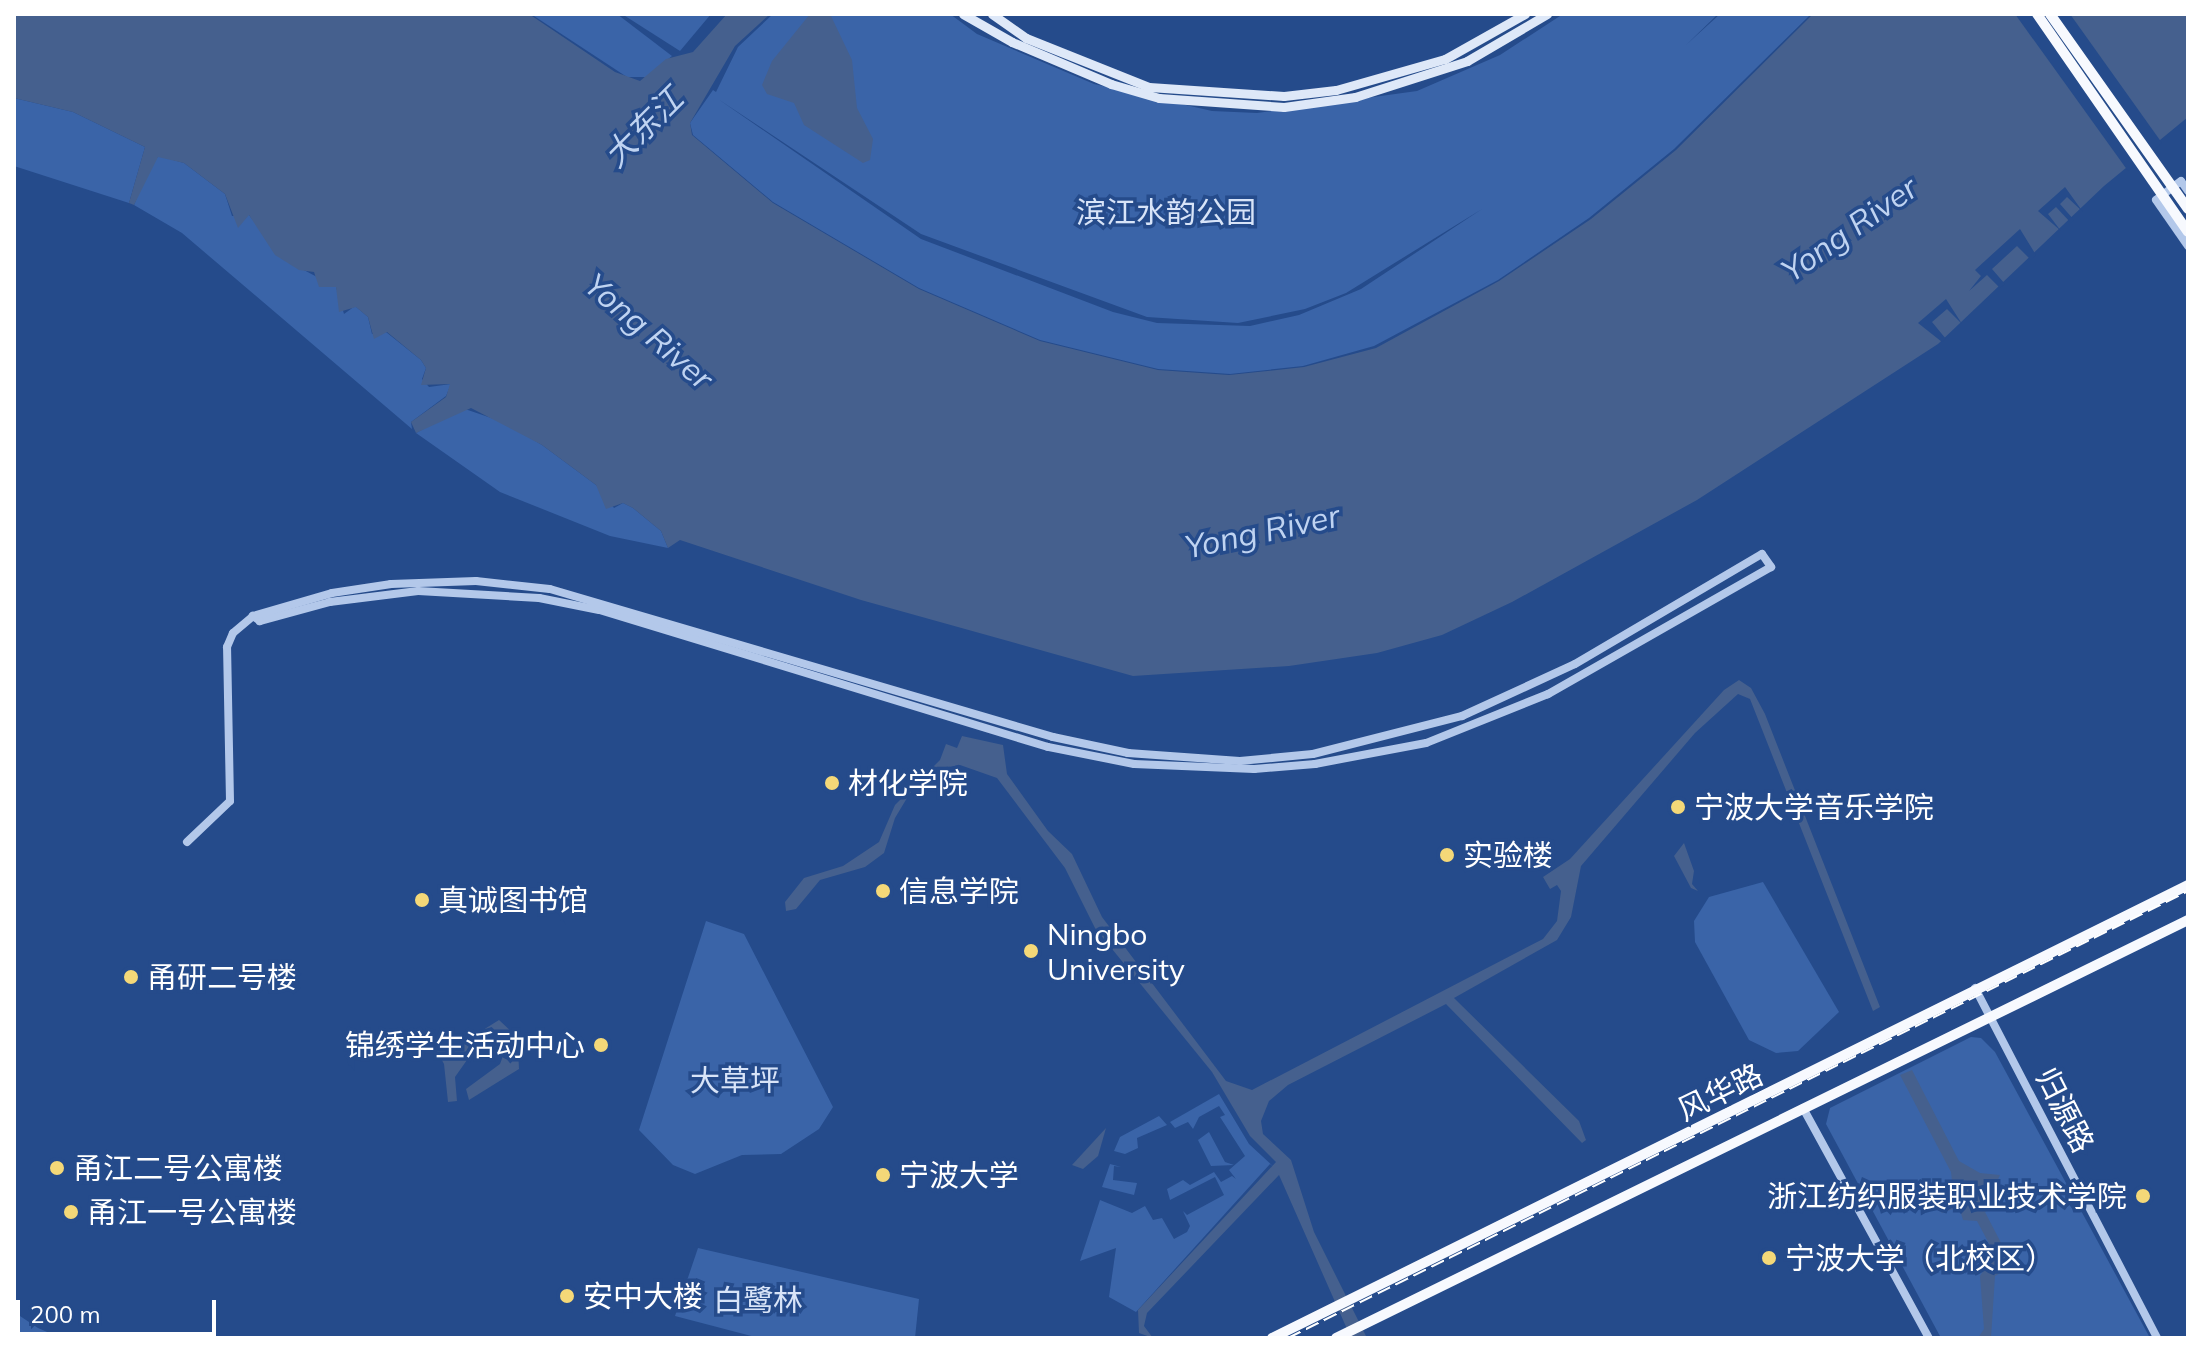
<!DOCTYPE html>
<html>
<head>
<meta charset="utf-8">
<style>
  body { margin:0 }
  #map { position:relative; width:2202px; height:1352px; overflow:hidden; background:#254b8b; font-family:Mulish,"Noto Sans SC",sans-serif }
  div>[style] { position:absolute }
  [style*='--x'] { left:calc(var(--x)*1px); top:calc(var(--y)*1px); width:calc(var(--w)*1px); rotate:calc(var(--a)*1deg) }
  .green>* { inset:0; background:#3a64a8 }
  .water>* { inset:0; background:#45608e }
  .pier>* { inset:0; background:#254b8b }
  .tertiary>* { height:8px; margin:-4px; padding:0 4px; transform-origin:4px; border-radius:4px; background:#b3c8ea }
  .secondary>* { height:9px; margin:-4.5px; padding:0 4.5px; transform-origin:4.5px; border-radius:4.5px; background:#dee8f8 }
  .primary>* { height:10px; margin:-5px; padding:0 5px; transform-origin:5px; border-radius:5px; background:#f7f9fe }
  .rail>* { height:2px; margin-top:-1px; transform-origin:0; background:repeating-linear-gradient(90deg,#fff 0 14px,transparent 0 20px) }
  .primary-bridge>* { height:10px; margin:-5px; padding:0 5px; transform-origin:5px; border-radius:5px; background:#f7f9fe }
  .dots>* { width:22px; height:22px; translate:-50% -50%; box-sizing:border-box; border:4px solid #254b8b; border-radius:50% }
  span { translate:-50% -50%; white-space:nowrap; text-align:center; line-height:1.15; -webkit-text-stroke:7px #254b8b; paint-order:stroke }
  .park-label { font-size:30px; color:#d8e4f8 }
  .poi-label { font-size:30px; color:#fff }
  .left { translate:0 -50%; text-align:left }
  .right { translate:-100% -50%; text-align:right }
  .street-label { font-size:30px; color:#fff }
  .water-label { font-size:32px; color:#bfd3f1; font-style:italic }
  .frame { position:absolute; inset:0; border:16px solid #fff; pointer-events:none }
  .scale { position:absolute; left:16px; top:1300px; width:200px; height:36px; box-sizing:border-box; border:4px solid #fff; border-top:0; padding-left:10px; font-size:24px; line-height:28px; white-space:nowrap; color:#fff; -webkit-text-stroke:6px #254b8b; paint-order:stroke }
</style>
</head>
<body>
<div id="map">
  <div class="green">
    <i style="clip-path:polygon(531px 14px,617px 14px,672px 56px,646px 77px,627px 77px)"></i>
    <i style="clip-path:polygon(622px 14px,711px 14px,680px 51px)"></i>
    <i style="clip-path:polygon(evenodd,773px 14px,950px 14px,977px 34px,1094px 84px,1212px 111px,1257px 113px,1417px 91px,1500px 55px,1563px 14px,1718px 14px,1686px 45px,1720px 14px,1811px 14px,1674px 149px,1589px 218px,1498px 280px,1374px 346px,1303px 366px,1230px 374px,1158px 369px,1040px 340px,919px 288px,773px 202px,693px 135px,690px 123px,713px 90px,716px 92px,738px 47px,773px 14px,718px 99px,921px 234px,1147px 317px,1238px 323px,1305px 309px,1346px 293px,1482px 209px,1361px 289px,1299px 315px,1250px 326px,1157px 323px,1113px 312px,921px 239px,718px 99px)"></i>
    <i style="clip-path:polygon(14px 98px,73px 112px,145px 147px,129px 203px,14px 166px)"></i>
    <i style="clip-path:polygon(159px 156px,184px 163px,225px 194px,232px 216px,249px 215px,283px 259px,336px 287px,344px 314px,355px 306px,368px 317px,372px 334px,386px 332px,421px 360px,426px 368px,422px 379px,429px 387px,451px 384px,446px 396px,411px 422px,412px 429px,182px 233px,134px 205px,151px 163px)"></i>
    <i style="clip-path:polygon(462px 408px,503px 422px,542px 445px,596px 485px,614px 508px,623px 503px,633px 508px,661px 531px,668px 548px,610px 536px,500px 492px,416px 433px)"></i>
    <i style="clip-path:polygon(1763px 882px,1839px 1012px,1798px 1051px,1776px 1053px,1749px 1040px,1695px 942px,1694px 921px,1709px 897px)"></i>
    <i style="clip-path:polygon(706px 921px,744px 934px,833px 1107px,819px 1129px,781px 1154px,742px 1155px,695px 1174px,673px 1165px,639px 1130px)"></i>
    <i style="clip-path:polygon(1971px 1037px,1981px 1038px,1995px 1052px,2150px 1338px,1941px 1338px,1826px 1124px,1830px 1108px)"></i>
    <i style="clip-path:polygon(1219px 1094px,1249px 1144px,1275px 1168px,1270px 1164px,1136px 1312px,1109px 1297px,1116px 1248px,1080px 1261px,1100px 1200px,1132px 1213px,1145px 1206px,1153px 1220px,1162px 1218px,1174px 1239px,1187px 1232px,1190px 1226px,1183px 1211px,1187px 1215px,1224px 1195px,1215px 1177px,1170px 1200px,1167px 1189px,1183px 1180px,1190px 1185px,1214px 1172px,1221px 1182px,1232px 1176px,1236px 1179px,1229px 1170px,1245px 1156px,1220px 1117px,1225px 1115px,1219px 1106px,1199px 1117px,1193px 1129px,1188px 1122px,1175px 1128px,1170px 1122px)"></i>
    <i style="clip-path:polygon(1159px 1116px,1167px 1125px,1137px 1138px,1138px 1148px,1125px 1154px,1114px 1151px,1120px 1137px)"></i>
    <i style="clip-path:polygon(1209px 1132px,1225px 1162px,1234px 1165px,1211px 1166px,1198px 1140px)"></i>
    <i style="clip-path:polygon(1110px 1164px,1121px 1167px,1114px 1166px,1113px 1180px,1137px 1183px,1134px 1195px,1102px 1187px)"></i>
    <i style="clip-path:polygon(698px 1248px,919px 1299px,915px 1338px,759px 1338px,675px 1316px)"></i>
    <i style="clip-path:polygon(14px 1312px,38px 1328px,61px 1338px,14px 1338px)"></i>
  </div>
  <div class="water">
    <i style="clip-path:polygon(14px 14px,529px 14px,615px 72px,640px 81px,666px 59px,693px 52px,727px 14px,770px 14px,735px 46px,690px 123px,692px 135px,773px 203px,919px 289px,1040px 341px,1158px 370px,1229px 375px,1304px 367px,1376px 348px,1499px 281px,1591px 219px,1676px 150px,1813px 14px,2188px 14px,2188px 117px,2104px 186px,1938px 344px,1697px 500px,1512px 602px,1442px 635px,1377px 653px,1289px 666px,1133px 676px,861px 600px,680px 540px,668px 548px,661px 531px,633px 508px,623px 503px,606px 509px,596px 485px,542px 445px,471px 408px,416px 433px,411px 422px,446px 397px,450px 384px,421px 385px,426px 368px,421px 360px,387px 332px,374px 339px,368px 317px,356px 307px,339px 312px,336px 287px,319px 287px,314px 272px,299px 270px,275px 255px,249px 215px,238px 228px,225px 194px,184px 163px,158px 157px,134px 205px,129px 203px,145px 147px,73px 112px,14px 98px)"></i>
    <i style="clip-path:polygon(810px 14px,831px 16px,852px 60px,857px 108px,873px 139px,870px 160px,863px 163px,804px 125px,794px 103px,767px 94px,762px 85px,772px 61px)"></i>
    <i style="clip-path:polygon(1739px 680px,1751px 688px,1765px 714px,1880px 1007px,1873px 1011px,1750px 699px,1738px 694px,1695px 733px,1581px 866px,1571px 917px,1557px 940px,1454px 998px,1579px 1121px,1586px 1140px,1582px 1143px,1446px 1004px,1288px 1085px,1269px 1101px,1261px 1121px,1263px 1134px,1291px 1160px,1314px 1232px,1367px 1338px,1351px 1338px,1279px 1175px,1147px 1313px,1144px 1326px,1153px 1338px,1139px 1333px,1138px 1310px,1276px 1162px,1250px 1136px,1212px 1072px,1095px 928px,1065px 868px,997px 778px,960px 765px,938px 769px,910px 793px,895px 818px,884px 853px,865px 867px,820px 880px,796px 909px,786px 911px,785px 902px,804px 878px,843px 866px,879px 842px,895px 805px,940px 760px,946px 744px,957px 748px,962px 736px,1003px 745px,1007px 774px,1048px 831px,1072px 854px,1102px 917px,1226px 1081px,1252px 1090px,1543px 939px,1557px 921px,1561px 891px,1557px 885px,1550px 889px,1543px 877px,1570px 859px,1724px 690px)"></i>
    <i style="clip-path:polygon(1684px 843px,1694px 871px,1692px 884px,1698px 891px,1691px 888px,1674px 856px)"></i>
    <i style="clip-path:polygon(499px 1020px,514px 1034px,509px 1040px,518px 1048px,519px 1069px,469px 1100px,466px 1089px,500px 1064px,503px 1056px,493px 1043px,479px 1043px,455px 1077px,457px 1101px,448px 1102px,444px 1064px,431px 1040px,439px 1037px,447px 1046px,459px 1045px)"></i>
    <i style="clip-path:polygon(1912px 1070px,1959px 1161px,1980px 1173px,2000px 1175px,1990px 1196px,1995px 1206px,1985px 1212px,2013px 1266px,1995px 1276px,1991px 1338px,1978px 1338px,1984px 1329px,1980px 1276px,1994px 1253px,1977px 1221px,1963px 1220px,1959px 1207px,1941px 1213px,1954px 1199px,1951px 1172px,1900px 1075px)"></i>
    <i style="clip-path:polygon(1106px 1128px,1098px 1156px,1083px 1169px,1072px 1165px)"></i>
  </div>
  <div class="pier">
    <i style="clip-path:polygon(2015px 14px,2070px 14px,2162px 143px,2128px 171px)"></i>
    <i style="clip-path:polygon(2065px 187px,2083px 212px,2067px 197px,2060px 204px,2074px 220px,2071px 223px,2056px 207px,2048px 214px,2061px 231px,2038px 211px)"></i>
    <i style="clip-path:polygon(2020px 229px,2036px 255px,2031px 260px,2017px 246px,1992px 269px,2005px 284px,2000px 288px,1987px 275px,1969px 291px,1981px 276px,1975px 270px)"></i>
    <i style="clip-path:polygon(1946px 299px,1962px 324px,1947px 309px,1932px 322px,1946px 339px,1942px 342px,1918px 323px)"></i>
  </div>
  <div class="tertiary">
    <i style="--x:2188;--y:191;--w:12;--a:-125"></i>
    <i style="--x:2181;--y:181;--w:31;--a:143"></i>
    <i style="--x:2156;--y:200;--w:56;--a:55.2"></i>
    <i style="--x:1762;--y:554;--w:16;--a:55"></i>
    <i style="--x:1771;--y:567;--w:257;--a:150.3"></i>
    <i style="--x:1548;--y:694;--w:131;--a:158.1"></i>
    <i style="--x:1426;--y:743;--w:113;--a:169.3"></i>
    <i style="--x:1315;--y:764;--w:61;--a:175.3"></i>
    <i style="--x:1254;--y:769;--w:120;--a:-177.6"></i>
    <i style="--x:1134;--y:764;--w:88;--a:-168.8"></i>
    <i style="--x:1048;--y:747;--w:469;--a:-163"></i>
    <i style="--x:599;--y:610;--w:61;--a:-168.7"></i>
    <i style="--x:539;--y:598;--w:121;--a:-176.7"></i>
    <i style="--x:418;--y:591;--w:89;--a:172.9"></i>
    <i style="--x:330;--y:602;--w:73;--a:164.8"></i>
    <i style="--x:260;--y:621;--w:9;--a:-144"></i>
    <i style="--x:253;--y:616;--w:82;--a:-16.2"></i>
    <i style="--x:332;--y:593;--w:60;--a:-8.7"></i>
    <i style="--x:391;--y:584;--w:85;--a:-2"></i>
    <i style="--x:476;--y:581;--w:74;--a:6.2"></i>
    <i style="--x:550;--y:589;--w:524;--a:16.4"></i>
    <i style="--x:1053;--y:737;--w:77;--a:12"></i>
    <i style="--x:1128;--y:753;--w:112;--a:4.1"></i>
    <i style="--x:1240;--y:761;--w:73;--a:-5.5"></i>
    <i style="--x:1313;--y:754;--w:154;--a:-14.3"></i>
    <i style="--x:1462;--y:716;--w:124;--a:-24.7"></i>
    <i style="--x:1575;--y:664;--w:217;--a:-30.5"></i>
    <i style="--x:187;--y:842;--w:59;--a:-43.6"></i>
    <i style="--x:230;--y:801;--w:154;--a:-91.1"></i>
    <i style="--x:227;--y:647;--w:15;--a:-67"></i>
    <i style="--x:233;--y:633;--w:26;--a:-40"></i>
    <i style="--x:1975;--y:988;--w:394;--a:62.5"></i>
    <i style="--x:1803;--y:1108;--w:262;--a:61.3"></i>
  </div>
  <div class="secondary">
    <i style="--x:963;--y:14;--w:56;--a:29.7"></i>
    <i style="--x:1012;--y:42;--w:108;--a:23"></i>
    <i style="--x:1111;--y:84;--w:50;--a:16.3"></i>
    <i style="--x:1159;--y:98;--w:125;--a:4.1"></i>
    <i style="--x:1284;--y:107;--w:72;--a:-8"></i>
    <i style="--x:1355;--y:97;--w:118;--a:-17.8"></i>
    <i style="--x:1467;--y:61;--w:93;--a:-30.4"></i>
    <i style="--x:992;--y:14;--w:42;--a:35.2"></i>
    <i style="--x:1026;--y:38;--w:132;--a:21.7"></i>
    <i style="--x:1149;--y:87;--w:135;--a:3.8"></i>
    <i style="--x:1284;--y:96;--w:52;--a:-6.6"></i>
    <i style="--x:1336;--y:90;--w:113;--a:-15.9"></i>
    <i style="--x:1445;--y:59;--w:92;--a:-29.4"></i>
  </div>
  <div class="primary">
    <i style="--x:1272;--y:1338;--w:1022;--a:-26.31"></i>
    <i style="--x:1336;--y:1338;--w:949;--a:-26.13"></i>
  </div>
  <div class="rail">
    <i style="--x:1288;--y:1338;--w:1005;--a:-26.41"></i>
  </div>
  <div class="primary-bridge">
    <i style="--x:2037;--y:14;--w:265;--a:55.3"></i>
    <i style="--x:2050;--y:14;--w:239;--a:54.7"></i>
  </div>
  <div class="dots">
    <i style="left:832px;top:783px;background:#f4d878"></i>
    <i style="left:1678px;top:807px;background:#f4d878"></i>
    <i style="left:1447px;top:855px;background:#f4d878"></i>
    <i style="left:883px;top:891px;background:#f4d878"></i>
    <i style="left:422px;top:900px;background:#f4d878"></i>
    <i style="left:1031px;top:951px;background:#f4d878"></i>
    <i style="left:131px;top:977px;background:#f4d878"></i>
    <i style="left:601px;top:1045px;background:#f4d878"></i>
    <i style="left:57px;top:1168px;background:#f4d878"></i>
    <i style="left:883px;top:1175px;background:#f4d878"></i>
    <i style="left:2143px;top:1196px;background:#f4d878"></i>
    <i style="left:71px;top:1212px;background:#f4d878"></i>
    <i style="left:1769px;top:1258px;background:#f4d878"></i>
    <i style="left:567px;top:1296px;background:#f4d878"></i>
  </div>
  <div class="park-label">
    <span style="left:1166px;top:212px">滨江水韵公园</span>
    <span style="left:735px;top:1080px">大草坪</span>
    <span style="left:758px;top:1300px">白鹭林</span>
  </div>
  <div class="poi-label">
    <span class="left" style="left:848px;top:783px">材化学院</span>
    <span class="left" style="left:1694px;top:807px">宁波大学音乐学院</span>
    <span class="left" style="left:1463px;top:855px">实验楼</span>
    <span class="left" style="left:899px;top:891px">信息学院</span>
    <span class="left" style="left:438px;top:900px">真诚图书馆</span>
    <span class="left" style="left:1047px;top:951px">Ningbo<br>University</span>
    <span class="left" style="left:147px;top:977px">甬研二号楼</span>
    <span class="right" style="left:585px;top:1045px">锦绣学生活动中心</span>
    <span class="left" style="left:73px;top:1168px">甬江二号公寓楼</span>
    <span class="left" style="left:899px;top:1175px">宁波大学</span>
    <span class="right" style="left:2127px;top:1196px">浙江纺织服装职业技术学院</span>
    <span class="left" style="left:87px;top:1212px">甬江一号公寓楼</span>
    <span class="left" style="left:1785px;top:1258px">宁波大学（北校区）</span>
    <span class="left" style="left:583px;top:1296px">安中大楼</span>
  </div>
  <div class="street-label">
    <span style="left:1720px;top:1092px;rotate:-26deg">风华路</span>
    <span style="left:2065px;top:1110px;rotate:63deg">归源路</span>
  </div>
  <div class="water-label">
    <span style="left:643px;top:127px;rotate:-45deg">大东江</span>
    <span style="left:1849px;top:229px;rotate:-35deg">Yong River</span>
    <span style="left:649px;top:331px;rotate:41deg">Yong River</span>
    <span style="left:1262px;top:531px;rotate:-12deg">Yong River</span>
  </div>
  <div class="frame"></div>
  <div class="scale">200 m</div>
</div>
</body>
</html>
